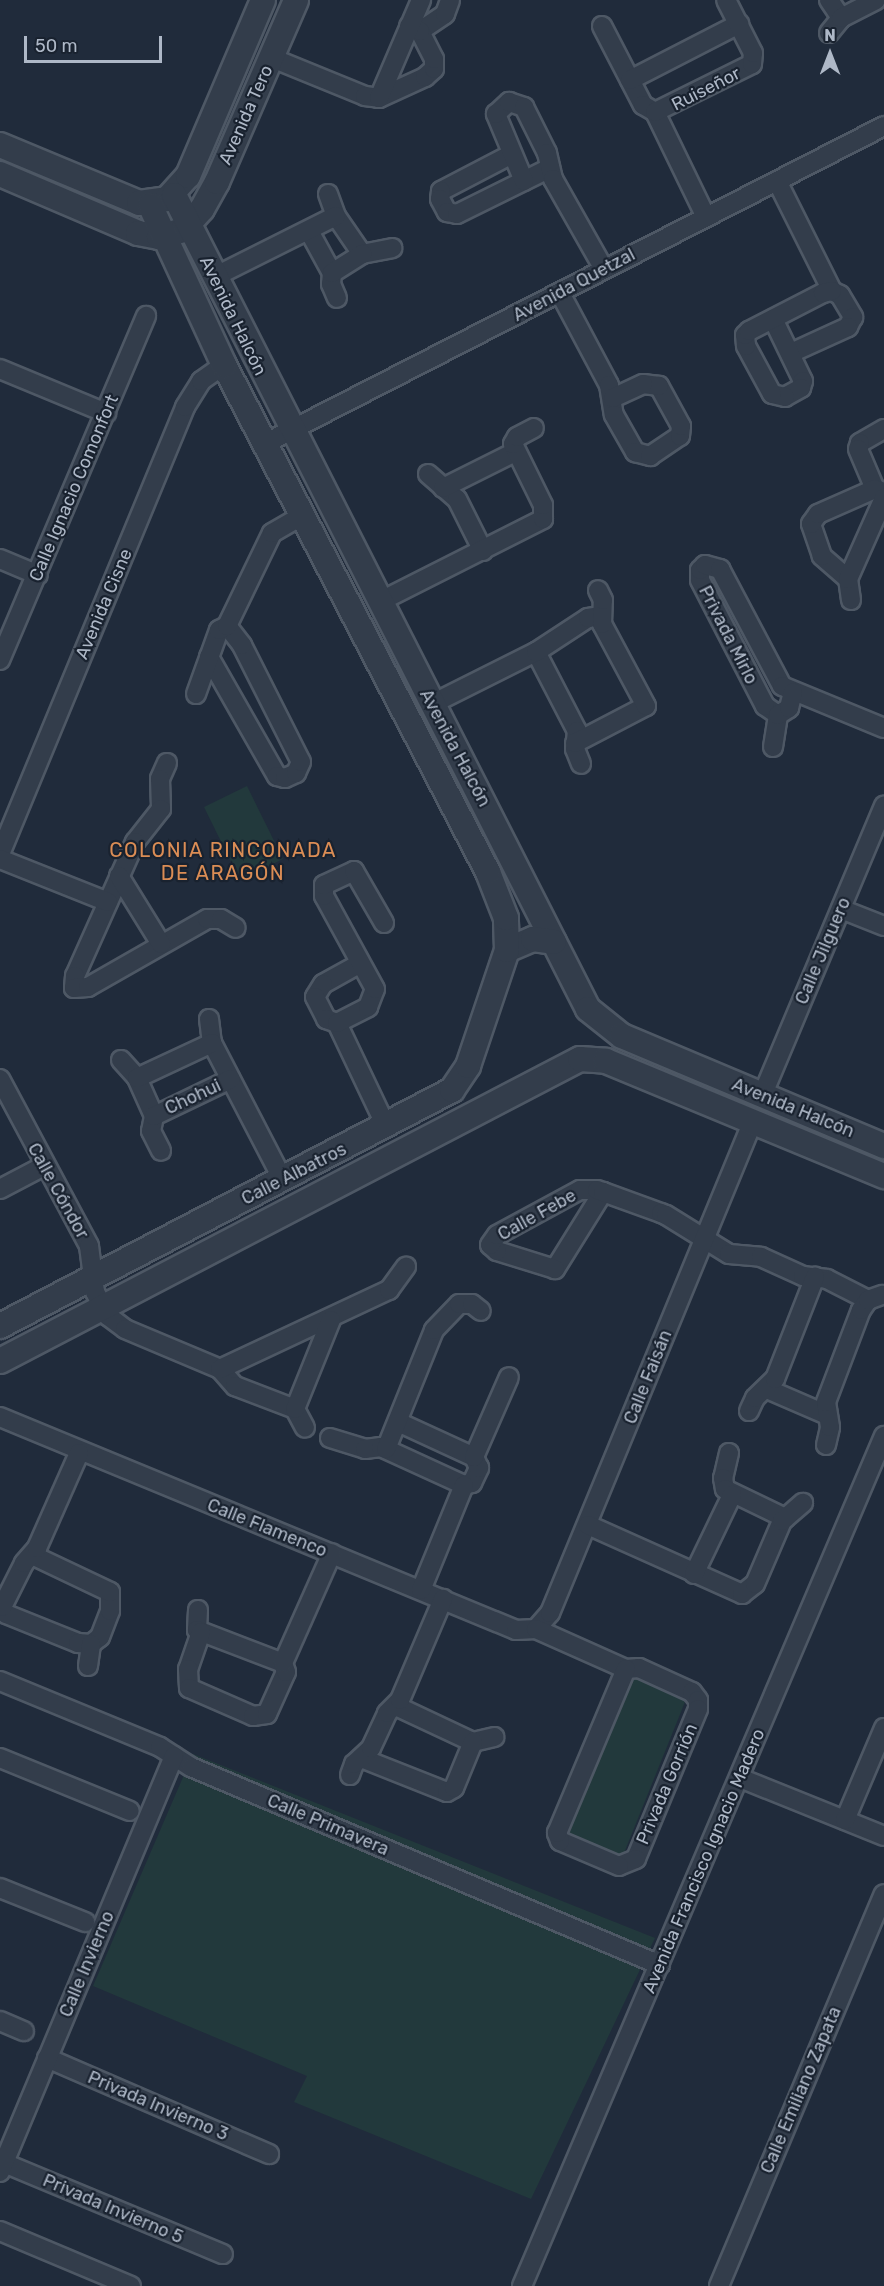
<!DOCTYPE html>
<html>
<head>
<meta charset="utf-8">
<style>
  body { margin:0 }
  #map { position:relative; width:884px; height:2286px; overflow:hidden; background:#202b3b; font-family:Rubik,sans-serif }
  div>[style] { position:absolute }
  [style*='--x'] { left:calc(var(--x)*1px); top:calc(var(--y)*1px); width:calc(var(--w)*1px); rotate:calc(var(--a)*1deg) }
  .green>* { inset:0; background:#22393c }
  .roads { filter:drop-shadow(2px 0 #4e5865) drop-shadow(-2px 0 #4e5865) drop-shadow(0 2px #4e5865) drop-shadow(0 -2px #4e5865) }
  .minor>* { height:18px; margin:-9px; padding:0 9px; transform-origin:9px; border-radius:9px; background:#333d4b }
  .tertiary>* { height:24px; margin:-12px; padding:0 12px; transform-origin:12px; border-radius:12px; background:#333d4b }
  span { translate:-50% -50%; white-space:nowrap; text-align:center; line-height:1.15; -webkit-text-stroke:4.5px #19222f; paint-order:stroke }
  .street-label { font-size:18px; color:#aeb8c7 }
  .neighbourhood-label { font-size:20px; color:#db8d55; letter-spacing:1.5px }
  .north { position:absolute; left:800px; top:24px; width:60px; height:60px; -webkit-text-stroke:4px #19222f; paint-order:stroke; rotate:0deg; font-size:16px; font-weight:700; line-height:24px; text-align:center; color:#aeb8c7 }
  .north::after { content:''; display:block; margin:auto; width:21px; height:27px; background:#aeb8c7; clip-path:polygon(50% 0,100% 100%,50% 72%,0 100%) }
  .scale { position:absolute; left:24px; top:36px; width:138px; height:27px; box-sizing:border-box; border:3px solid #aeb8c7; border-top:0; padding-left:8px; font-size:18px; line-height:21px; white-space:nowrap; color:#aeb8c7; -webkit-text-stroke:4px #19222f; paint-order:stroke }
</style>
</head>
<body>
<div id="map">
  <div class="green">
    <i style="clip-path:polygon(247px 786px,283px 859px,240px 880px,204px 807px)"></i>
    <i style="clip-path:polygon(624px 1671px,687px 1697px,622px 1858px,559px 1833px)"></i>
    <i style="clip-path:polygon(193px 1754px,655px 1938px,531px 2199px,294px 2102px,307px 2076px,93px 1986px)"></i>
  </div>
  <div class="roads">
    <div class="minor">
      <i style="--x:829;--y:0;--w:22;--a:56"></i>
      <i style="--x:602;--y:26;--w:89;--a:62.6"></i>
      <i style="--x:643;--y:105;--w:14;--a:30"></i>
      <i style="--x:655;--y:112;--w:117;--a:64.1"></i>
      <i style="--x:420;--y:31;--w:30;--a:-34"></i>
      <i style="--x:445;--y:14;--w:15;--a:-70"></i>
      <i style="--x:829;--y:33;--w:19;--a:-51"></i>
      <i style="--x:841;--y:18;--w:39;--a:-27"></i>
      <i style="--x:272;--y:58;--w:100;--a:22.2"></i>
      <i style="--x:365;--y:96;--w:14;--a:8"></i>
      <i style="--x:379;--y:98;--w:51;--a:-24.5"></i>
      <i style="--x:425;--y:77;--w:12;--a:-42"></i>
      <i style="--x:434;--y:69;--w:10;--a:-90"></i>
      <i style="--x:434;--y:59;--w:31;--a:-117"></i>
      <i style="--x:420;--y:31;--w:12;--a:-156"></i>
      <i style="--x:630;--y:80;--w:123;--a:-27.2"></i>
      <i style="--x:379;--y:98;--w:107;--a:-66.8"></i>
      <i style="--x:655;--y:112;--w:108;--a:-26.3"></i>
      <i style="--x:752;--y:64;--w:11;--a:-85"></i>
      <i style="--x:753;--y:53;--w:59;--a:-117"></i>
      <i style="--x:512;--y:154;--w:80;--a:152.5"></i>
      <i style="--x:441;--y:191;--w:8;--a:97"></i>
      <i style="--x:440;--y:199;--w:15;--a:62"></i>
      <i style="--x:447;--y:212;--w:10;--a:11"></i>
      <i style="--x:457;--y:214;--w:104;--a:-26.3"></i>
      <i style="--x:524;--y:181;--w:73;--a:-112.7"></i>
      <i style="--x:496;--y:114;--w:18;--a:-43"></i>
      <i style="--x:509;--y:102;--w:16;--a:18"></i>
      <i style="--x:524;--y:107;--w:51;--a:63.4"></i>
      <i style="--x:547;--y:153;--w:27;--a:77"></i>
      <i style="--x:553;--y:179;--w:103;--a:60.5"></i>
      <i style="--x:777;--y:181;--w:123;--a:63.4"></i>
      <i style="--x:832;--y:291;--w:9;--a:27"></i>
      <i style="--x:840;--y:295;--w:26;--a:59"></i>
      <i style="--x:853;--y:317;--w:11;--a:117"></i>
      <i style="--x:848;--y:327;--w:63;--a:155.5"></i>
      <i style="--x:328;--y:194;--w:23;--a:70"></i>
      <i style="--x:336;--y:216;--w:46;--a:55.6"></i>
      <i style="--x:362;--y:254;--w:31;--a:-11"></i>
      <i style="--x:309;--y:231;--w:48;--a:61.3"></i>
      <i style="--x:332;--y:273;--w:11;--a:95"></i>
      <i style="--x:331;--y:284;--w:15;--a:67"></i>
      <i style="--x:332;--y:273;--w:36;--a:-32"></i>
      <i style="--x:214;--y:277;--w:136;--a:-26.6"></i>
      <i style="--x:560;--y:293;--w:104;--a:62"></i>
      <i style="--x:609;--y:385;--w:30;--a:81"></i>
      <i style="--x:614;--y:415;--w:43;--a:60.4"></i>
      <i style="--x:635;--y:452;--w:16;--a:15"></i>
      <i style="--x:650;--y:456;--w:36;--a:-34"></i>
      <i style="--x:680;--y:436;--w:10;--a:-84"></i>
      <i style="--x:681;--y:426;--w:46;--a:-118.8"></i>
      <i style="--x:659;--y:386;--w:16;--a:-173"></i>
      <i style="--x:643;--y:384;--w:33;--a:155"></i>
      <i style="--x:773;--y:319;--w:69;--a:64.2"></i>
      <i style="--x:803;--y:381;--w:7;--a:106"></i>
      <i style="--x:801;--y:388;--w:18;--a:151"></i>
      <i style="--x:785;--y:397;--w:13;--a:-167"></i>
      <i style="--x:772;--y:394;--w:55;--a:-118.4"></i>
      <i style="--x:746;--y:346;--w:11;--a:-95"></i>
      <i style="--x:745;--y:335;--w:6;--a:-45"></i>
      <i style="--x:749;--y:331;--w:83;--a:-27.2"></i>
      <i style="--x:823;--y:293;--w:9;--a:-13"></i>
      <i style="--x:0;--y:369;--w:115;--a:22.5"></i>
      <i style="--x:884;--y:429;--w:28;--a:150"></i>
      <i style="--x:860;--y:443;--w:6;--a:108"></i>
      <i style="--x:858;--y:449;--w:43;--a:67"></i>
      <i style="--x:875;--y:489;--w:9;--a:18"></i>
      <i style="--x:264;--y:444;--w:697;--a:-27.15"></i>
      <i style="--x:428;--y:474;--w:38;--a:41"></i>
      <i style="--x:457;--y:499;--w:58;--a:63.4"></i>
      <i style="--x:443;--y:488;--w:80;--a:-26.6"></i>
      <i style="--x:0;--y:559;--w:41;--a:22.8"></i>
      <i style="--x:848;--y:579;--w:35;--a:-139"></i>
      <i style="--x:822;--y:556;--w:34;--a:-109"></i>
      <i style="--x:811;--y:524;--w:12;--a:-55"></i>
      <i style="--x:818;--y:514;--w:62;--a:-23.7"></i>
      <i style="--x:851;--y:600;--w:21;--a:-98"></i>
      <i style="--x:848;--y:579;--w:89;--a:-66"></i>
      <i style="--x:379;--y:602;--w:184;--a:-26.8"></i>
      <i style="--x:543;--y:519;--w:14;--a:-90"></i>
      <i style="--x:543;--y:505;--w:68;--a:-116.2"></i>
      <i style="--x:513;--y:444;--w:8;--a:-60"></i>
      <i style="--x:517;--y:437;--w:19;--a:-28"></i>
      <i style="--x:536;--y:652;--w:89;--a:62.6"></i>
      <i style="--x:577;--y:731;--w:18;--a:96"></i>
      <i style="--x:575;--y:749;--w:16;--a:68"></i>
      <i style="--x:209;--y:657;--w:137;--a:60.3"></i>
      <i style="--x:277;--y:776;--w:8;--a:14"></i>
      <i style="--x:285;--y:778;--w:12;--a:-24"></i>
      <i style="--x:296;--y:773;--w:12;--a:-66"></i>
      <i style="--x:301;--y:762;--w:131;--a:-116.8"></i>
      <i style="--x:242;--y:645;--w:24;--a:-128"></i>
      <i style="--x:0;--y:660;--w:374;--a:-67"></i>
      <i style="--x:196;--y:694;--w:68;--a:-70.2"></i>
      <i style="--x:219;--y:630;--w:9;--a:-27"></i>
      <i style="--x:227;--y:626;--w:103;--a:-64.2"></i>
      <i style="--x:272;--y:533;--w:34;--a:-30"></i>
      <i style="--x:432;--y:704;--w:116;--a:-26.6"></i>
      <i style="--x:536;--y:652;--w:62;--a:-33.2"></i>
      <i style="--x:588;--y:618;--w:13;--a:-9"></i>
      <i style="--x:778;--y:715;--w:16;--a:-145"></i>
      <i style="--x:765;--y:706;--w:142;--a:-117.3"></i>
      <i style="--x:700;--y:580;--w:10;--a:-90"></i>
      <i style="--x:700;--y:570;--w:7;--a:-45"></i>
      <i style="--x:705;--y:565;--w:16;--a:15"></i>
      <i style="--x:720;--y:569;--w:132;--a:62.1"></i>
      <i style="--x:782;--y:686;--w:110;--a:22.4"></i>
      <i style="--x:575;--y:743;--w:80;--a:-27.5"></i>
      <i style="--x:646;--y:706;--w:93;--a:-118.2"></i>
      <i style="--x:602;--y:624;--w:24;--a:-88"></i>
      <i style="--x:603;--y:600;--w:11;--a:-117"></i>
      <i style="--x:773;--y:747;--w:32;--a:-81"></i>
      <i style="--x:778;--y:715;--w:13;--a:-32"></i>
      <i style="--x:789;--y:708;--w:16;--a:-76"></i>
      <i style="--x:167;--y:763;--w:17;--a:114"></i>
      <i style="--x:160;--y:779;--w:30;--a:88"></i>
      <i style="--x:161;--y:809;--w:42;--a:128.2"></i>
      <i style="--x:135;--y:842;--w:147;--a:114.1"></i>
      <i style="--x:75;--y:976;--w:12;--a:95"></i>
      <i style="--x:74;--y:988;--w:14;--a:-4"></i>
      <i style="--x:88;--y:987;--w:137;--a:-29.7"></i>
      <i style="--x:207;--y:919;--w:14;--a:0"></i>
      <i style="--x:221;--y:919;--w:17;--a:31"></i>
      <i style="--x:0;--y:854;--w:484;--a:-67.5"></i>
      <i style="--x:185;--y:407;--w:31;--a:-58"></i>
      <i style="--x:201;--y:381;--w:28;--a:-35"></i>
      <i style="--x:0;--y:859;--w:116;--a:21.7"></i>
      <i style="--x:119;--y:876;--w:80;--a:58.3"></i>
      <i style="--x:841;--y:909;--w:46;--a:21.6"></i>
      <i style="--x:359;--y:964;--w:41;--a:150.9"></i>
      <i style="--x:323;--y:984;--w:15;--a:122"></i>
      <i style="--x:315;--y:997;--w:25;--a:63"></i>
      <i style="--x:326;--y:1019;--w:12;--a:20"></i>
      <i style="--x:337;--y:1023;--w:114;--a:64.6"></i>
      <i style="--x:209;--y:1019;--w:24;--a:83"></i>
      <i style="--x:212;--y:1043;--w:154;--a:62.6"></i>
      <i style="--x:337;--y:1023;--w:35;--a:-27"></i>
      <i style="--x:368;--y:1007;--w:19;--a:-69"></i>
      <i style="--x:375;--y:989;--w:106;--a:-118.7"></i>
      <i style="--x:324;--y:896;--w:11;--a:-90"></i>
      <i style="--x:324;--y:885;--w:33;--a:-25"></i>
      <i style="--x:354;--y:871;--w:60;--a:60"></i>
      <i style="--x:121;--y:1060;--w:24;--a:48"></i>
      <i style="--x:137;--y:1078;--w:42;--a:65.9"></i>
      <i style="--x:154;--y:1116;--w:15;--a:101"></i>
      <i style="--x:151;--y:1131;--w:22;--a:63"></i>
      <i style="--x:137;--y:1078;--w:83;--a:-25"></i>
      <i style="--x:0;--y:1079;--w:189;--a:61.9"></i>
      <i style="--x:89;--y:1246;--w:46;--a:82.6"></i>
      <i style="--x:95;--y:1292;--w:27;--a:62"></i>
      <i style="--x:108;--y:1316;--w:21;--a:37"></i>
      <i style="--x:125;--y:1329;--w:103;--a:22.8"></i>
      <i style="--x:220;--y:1369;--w:23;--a:49"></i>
      <i style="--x:235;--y:1386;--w:64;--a:21"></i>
      <i style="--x:295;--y:1409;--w:21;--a:62"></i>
      <i style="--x:762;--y:1096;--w:315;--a:-67.2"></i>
      <i style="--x:154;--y:1116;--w:85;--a:-25.7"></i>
      <i style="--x:0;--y:1189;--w:50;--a:-27.6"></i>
      <i style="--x:603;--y:1192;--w:91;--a:121.9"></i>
      <i style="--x:555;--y:1269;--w:61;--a:-162.8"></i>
      <i style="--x:497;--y:1251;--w:9;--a:-139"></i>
      <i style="--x:490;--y:1245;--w:12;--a:-55"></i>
      <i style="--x:497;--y:1235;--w:94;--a:-28.5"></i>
      <i style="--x:580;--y:1190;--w:17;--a:0"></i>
      <i style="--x:597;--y:1190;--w:6;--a:18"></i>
      <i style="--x:603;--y:1192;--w:62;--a:19.9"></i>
      <i style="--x:661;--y:1213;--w:5;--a:22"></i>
      <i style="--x:666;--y:1215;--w:74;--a:31.8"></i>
      <i style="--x:729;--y:1254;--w:32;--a:5"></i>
      <i style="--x:761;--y:1257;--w:46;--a:24.3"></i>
      <i style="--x:803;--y:1276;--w:24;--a:7"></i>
      <i style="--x:827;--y:1279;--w:46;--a:27.1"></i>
      <i style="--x:220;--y:1369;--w:187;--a:-25.1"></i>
      <i style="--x:389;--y:1290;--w:29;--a:-54"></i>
      <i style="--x:767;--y:1389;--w:65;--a:23.4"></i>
      <i style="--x:295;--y:1409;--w:96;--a:-68"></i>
      <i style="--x:749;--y:1411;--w:14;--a:-65"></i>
      <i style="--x:755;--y:1398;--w:28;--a:-44"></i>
      <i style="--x:775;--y:1379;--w:110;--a:-68.6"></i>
      <i style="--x:0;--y:1417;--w:558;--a:22.43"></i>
      <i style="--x:516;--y:1630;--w:20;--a:-3"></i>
      <i style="--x:536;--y:1629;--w:21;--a:-49"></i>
      <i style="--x:550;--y:1613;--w:532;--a:-67.58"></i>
      <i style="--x:330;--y:1438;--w:37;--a:17"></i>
      <i style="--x:365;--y:1449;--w:16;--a:-7"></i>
      <i style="--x:381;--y:1447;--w:91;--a:24.6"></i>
      <i style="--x:464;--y:1485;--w:8;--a:-14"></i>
      <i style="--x:472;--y:1483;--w:17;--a:-65"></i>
      <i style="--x:479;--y:1468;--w:12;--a:-114"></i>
      <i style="--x:474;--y:1457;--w:84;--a:-155.3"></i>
      <i style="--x:826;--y:1445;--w:18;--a:-77"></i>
      <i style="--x:830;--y:1427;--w:25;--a:-99"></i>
      <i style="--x:826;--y:1402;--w:98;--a:-69.2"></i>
      <i style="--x:861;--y:1310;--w:12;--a:-55"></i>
      <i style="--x:868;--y:1300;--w:15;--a:-20"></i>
      <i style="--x:386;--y:1449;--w:128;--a:-68"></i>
      <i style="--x:434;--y:1330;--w:36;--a:-46"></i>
      <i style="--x:459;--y:1304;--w:13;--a:0"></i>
      <i style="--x:472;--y:1304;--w:11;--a:38"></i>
      <i style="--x:729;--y:1453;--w:26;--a:103"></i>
      <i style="--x:723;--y:1478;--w:11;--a:80"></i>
      <i style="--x:725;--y:1489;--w:67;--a:25.8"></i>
      <i style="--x:474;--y:1457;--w:87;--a:-66.4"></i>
      <i style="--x:588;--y:1525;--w:169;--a:24.1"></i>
      <i style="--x:742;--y:1594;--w:16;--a:-38"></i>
      <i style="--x:755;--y:1584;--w:69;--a:-66.8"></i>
      <i style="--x:782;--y:1521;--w:28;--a:-41"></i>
      <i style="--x:694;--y:1574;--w:88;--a:-64.3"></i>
      <i style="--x:421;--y:1590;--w:113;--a:-67.7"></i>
      <i style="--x:0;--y:1607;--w:9;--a:49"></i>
      <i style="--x:6;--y:1614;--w:78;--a:21.9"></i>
      <i style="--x:78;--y:1643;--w:13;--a:4"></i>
      <i style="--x:91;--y:1644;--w:11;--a:-38"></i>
      <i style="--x:100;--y:1637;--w:28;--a:-69"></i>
      <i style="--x:110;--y:1611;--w:19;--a:-90"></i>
      <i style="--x:110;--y:1592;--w:86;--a:-154.6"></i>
      <i style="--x:2;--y:1607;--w:49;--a:-63.4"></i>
      <i style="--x:24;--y:1563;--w:20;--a:-49"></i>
      <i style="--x:37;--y:1548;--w:104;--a:-66.1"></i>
      <i style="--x:198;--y:1610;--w:20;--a:93"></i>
      <i style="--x:197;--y:1630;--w:92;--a:21"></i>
      <i style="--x:536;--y:1629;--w:98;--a:24"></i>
      <i style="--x:626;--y:1669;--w:13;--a:-4"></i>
      <i style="--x:639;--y:1668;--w:58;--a:24.4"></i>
      <i style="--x:692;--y:1692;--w:10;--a:53"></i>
      <i style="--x:698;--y:1700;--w:9;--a:90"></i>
      <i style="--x:698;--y:1709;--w:162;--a:112.5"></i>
      <i style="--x:636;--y:1859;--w:18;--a:158"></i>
      <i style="--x:619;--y:1866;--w:64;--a:-157"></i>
      <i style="--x:560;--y:1841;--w:9;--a:-111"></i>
      <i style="--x:557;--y:1833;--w:178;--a:-67.2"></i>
      <i style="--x:201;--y:1632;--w:39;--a:109"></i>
      <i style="--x:188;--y:1669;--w:19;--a:87"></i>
      <i style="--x:189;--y:1688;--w:70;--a:23.6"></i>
      <i style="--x:253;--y:1716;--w:14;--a:-8"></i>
      <i style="--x:267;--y:1714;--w:46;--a:-65.7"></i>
      <i style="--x:286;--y:1672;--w:9;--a:-108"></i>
      <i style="--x:283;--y:1663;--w:120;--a:-66"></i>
      <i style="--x:88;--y:1666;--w:22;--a:-82"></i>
      <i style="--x:0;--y:1681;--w:173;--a:22.4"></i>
      <i style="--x:160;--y:1747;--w:37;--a:33"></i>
      <i style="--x:191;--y:1767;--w:509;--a:22.89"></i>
      <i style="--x:396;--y:1706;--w:85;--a:25.1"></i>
      <i style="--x:473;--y:1742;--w:22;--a:-13"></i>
      <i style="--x:0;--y:1758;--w:140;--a:22.2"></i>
      <i style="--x:361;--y:1758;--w:92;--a:21.6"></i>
      <i style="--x:447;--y:1792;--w:8;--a:-30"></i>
      <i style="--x:454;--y:1788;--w:50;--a:-67.6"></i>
      <i style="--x:350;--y:1775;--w:12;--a:-70"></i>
      <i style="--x:354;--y:1764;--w:23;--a:-43"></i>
      <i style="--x:371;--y:1748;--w:38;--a:-65"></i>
      <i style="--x:387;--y:1713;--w:18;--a:-45"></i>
      <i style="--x:400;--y:1700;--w:110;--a:-66.9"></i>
      <i style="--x:740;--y:1778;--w:155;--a:21.9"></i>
      <i style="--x:845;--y:1820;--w:100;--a:-67"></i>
      <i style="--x:0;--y:1888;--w:92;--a:21.8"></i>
      <i style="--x:0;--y:2021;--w:26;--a:23"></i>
      <i style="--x:47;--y:2058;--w:242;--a:23.4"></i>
      <i style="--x:4;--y:2163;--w:237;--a:22.6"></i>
      <i style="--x:0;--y:2172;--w:451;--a:-67.3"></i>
      <i style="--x:0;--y:2231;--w:142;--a:22.8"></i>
      <i style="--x:522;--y:2286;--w:924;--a:-66.93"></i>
      <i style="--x:719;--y:2286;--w:425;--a:-67.2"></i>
    </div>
    <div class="tertiary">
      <i style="--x:0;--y:145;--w:151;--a:22.6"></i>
      <i style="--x:139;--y:203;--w:28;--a:-8"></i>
      <i style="--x:167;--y:199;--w:31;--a:-48"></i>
      <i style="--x:188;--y:176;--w:191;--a:-66.9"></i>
      <i style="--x:0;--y:174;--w:150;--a:23.1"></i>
      <i style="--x:138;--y:233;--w:21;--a:11"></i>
      <i style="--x:159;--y:237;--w:25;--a:-16"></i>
      <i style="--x:183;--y:230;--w:28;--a:-48"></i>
      <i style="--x:202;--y:209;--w:31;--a:-61"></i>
      <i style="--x:217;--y:182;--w:198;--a:-66.5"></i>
      <i style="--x:174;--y:195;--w:913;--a:63.04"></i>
      <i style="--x:588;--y:1009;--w:43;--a:38.5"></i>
      <i style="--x:622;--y:1036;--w:284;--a:22.8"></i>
      <i style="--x:507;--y:950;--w:28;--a:-23"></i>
      <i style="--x:533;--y:939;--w:21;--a:8"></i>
      <i style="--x:0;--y:1326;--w:510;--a:-27.57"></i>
      <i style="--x:452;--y:1090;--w:29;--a:-56"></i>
      <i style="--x:468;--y:1066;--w:122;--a:-71.4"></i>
      <i style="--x:507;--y:950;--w:32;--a:-92"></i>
      <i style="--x:506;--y:918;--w:49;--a:-111.4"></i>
      <i style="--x:488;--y:872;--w:572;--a:-117.51"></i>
      <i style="--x:224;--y:365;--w:176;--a:-114.8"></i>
      <i style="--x:0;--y:1361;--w:654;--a:-27.51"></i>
      <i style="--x:580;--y:1059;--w:26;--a:4"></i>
      <i style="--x:606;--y:1061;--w:301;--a:22.5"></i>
    </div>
  </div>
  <div class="street-label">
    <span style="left:706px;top:89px;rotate:-27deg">Ruiseñor</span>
    <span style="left:246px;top:115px;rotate:-66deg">Avenida Tero</span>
    <span style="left:574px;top:285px;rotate:-28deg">Avenida Quetzal</span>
    <span style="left:233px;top:316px;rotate:64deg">Avenida Halcón</span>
    <span style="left:74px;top:488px;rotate:-67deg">Calle Ignacio Comonfort</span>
    <span style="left:104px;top:604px;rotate:-67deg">Avenida Cisne</span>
    <span style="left:728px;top:635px;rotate:63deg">Privada Mirlo</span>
    <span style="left:455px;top:748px;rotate:62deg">Avenida Halcón</span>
    <span style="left:823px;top:951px;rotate:-67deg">Calle Jilguero</span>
    <span style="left:193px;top:1097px;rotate:-25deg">Chohui</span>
    <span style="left:793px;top:1108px;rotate:22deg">Avenida Halcón</span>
    <span style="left:294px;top:1174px;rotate:-27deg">Calle Albatros</span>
    <span style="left:58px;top:1191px;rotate:61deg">Calle Cóndor</span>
    <span style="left:537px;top:1215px;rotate:-29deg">Calle Febe</span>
    <span style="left:648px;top:1377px;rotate:-68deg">Calle Faisán</span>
    <span style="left:267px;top:1528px;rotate:22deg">Calle Flamenco</span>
    <span style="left:667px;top:1784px;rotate:-67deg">Privada Gorrión</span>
    <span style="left:328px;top:1825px;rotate:23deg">Calle Primavera</span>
    <span style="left:704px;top:1861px;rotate:-67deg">Avenida Francisco Ignacio Madero</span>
    <span style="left:87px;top:1964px;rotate:-67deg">Calle Invierno</span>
    <span style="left:801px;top:2090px;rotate:-67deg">Calle Emiliano Zapata</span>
    <span style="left:158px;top:2106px;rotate:23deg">Privada Invierno 3</span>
    <span style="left:113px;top:2209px;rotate:23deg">Privada Invierno 5</span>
  </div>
  <div class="neighbourhood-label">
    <span style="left:223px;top:862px">COLONIA RINCONADA<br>DE ARAGÓN</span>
  </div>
  <div class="north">N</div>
  <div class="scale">50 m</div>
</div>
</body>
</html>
